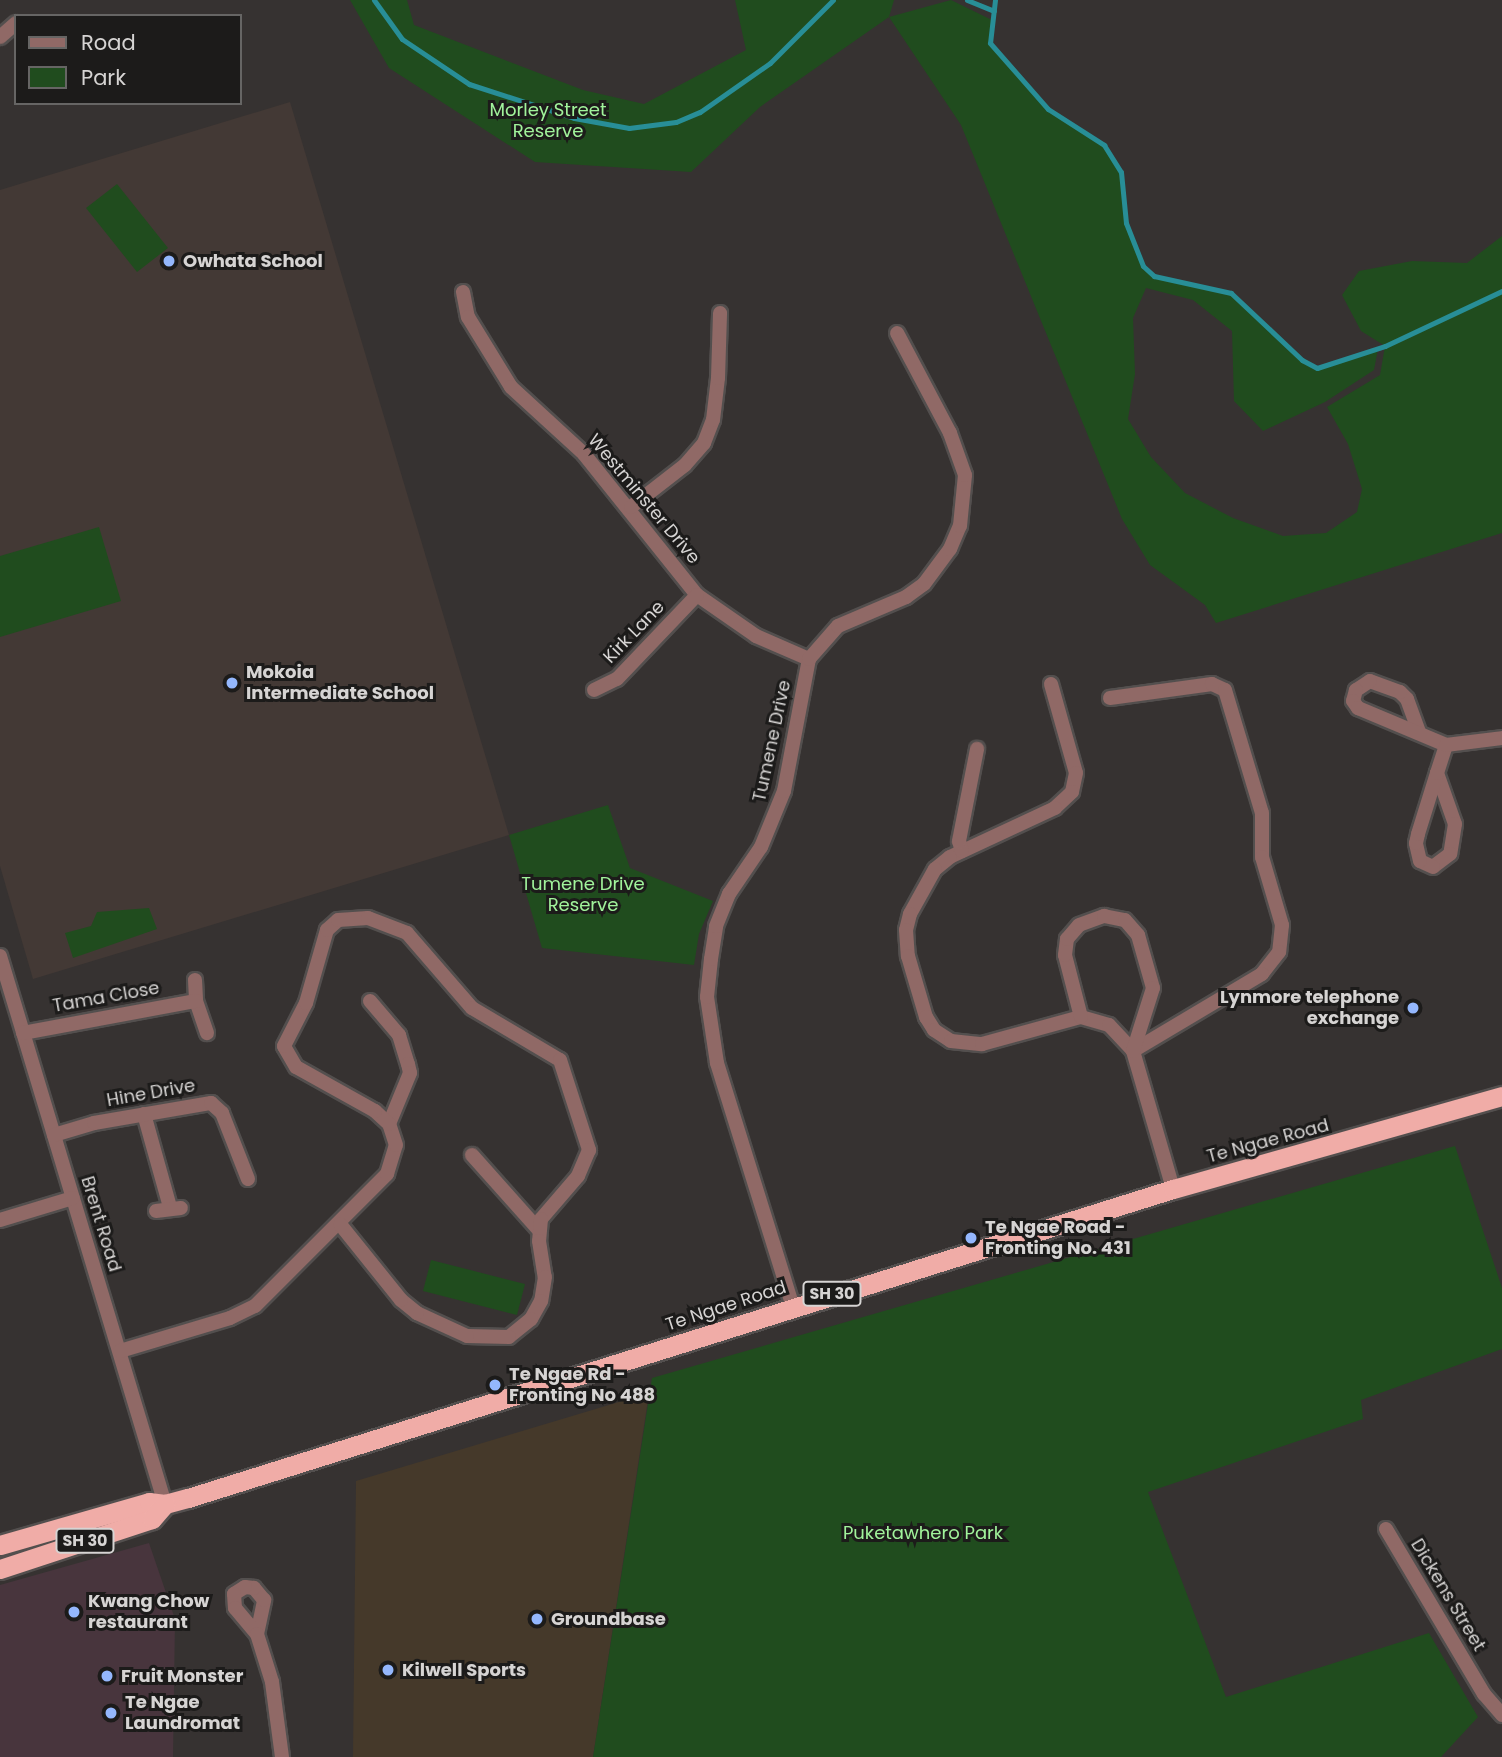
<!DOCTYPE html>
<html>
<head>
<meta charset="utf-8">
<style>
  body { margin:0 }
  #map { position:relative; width:1502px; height:1757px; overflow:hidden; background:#363231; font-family:Poppins,sans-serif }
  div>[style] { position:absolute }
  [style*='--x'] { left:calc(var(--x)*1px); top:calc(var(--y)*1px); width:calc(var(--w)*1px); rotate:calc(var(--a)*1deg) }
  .commercial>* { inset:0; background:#48353d }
  .industrial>* { inset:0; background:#45392a }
  .built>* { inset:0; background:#433935 }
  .green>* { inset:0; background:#204c1e }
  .stream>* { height:5px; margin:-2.5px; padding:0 2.5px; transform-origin:2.5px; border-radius:2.5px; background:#288e97 }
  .roads { filter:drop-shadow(2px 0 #534f4e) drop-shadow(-2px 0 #534f4e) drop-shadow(0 2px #534f4e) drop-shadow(0 -2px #534f4e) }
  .minor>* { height:14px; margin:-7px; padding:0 7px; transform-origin:7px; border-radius:7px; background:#906966 }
  .trunk>* { height:19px; margin:-9.5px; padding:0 9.5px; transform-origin:9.5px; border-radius:9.5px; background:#f0aca7 }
  .dots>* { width:19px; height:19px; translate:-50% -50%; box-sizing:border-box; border:4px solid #1c1b1a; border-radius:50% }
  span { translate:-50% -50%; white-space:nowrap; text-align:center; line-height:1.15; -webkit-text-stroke:6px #1c1b1a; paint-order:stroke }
  .shield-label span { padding:2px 5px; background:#1c1b1a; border:2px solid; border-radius:5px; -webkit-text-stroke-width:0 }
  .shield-label { font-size:16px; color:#d6d4d3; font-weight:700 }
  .park-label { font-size:18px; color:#a1f39b }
  .poi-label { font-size:18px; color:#d6d4d3; font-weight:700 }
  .left { translate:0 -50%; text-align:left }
  .right { translate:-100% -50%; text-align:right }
  .street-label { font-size:18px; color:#d6d4d3 }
  .legend { position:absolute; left:14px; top:14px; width:228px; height:91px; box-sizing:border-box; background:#1c1b1a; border:2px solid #666564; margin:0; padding:9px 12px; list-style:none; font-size:21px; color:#d6d4d3 }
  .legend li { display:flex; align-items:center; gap:14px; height:35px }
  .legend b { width:35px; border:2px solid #666564 }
</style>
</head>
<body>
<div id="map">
  <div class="commercial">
    <i style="clip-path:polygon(149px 1543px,175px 1619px,173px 1757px,0 1757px,0 1585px)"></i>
  </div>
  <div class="industrial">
    <i style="clip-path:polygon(649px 1393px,593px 1757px,353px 1757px,356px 1481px)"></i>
  </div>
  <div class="built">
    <i style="clip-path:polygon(290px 102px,509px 835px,33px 979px,0 866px,0 190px)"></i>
  </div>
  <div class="green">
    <i style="clip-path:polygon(350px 0,407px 0,414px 25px,583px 90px,644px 104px,746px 50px,735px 0,894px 0,889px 17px,951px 0,992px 20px,990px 43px,1048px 109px,1104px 145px,1121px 172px,1126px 223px,1143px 266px,1154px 276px,1231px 293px,1301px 360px,1316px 367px,1378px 349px,1374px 370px,1325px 402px,1263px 431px,1234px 401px,1232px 331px,1193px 300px,1146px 288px,1133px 318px,1135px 374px,1128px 419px,1151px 457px,1185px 493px,1233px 518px,1283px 536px,1326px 533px,1357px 512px,1362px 489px,1348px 444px,1327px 407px,1380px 375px,1385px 346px,1361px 331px,1342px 295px,1359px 271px,1412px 261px,1467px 263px,1502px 236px,1502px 533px,1216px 623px,1205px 605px,1150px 565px,1122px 519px,961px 125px,889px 17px,760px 107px,691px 172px,535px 162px,389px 68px)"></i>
    <i style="clip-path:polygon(117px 184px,168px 248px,137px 272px,86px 208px)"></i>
    <i style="clip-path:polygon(99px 527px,121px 601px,0 637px,0 556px)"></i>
    <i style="clip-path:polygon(608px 805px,630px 868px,713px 901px,699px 934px,694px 965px,542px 948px,509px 835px)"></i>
    <i style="clip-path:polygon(149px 908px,157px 929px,73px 958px,65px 933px,91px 926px,97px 912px)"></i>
    <i style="clip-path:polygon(1455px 1146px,1502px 1288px,1502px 1349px,1361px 1400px,1363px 1419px,1148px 1492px,1226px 1697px,1429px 1633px,1478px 1717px,1441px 1757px,593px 1757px,652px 1378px)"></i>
    <i style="clip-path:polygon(431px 1260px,525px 1284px,517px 1315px,423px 1291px)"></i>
  </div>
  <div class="stream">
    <i style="--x:374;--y:0;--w:48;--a:54.3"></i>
    <i style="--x:402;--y:39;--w:81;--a:33.9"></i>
    <i style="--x:469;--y:84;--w:110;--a:17.9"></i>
    <i style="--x:574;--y:118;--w:56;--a:10.3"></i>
    <i style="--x:629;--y:128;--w:47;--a:-7.3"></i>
    <i style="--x:676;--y:122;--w:26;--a:-23"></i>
    <i style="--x:700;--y:112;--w:85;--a:-35"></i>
    <i style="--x:770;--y:63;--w:89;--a:-45"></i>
    <i style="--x:967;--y:0;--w:29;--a:22"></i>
    <i style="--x:995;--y:0;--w:43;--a:96.6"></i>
    <i style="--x:990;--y:43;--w:88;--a:48.7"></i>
    <i style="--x:1048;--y:109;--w:67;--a:32.7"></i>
    <i style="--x:1104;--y:145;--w:32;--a:58"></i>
    <i style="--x:1121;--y:172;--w:51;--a:84.4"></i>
    <i style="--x:1126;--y:223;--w:46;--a:68.4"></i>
    <i style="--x:1143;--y:266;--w:15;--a:42"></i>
    <i style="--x:1154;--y:276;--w:79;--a:12.4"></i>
    <i style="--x:1231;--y:293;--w:98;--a:43.3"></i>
    <i style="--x:1302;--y:360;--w:17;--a:28"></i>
    <i style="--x:1317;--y:368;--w:71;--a:-17.9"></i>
    <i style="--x:1385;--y:346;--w:129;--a:-25.2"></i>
  </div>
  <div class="roads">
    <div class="minor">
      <i style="--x:0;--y:37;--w:21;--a:-41"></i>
      <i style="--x:463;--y:292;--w:25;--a:79"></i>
      <i style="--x:468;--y:317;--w:82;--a:58.4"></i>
      <i style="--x:511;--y:387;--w:99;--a:42.5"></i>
      <i style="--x:584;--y:454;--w:181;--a:51.3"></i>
      <i style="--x:697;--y:595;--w:72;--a:34.8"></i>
      <i style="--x:756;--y:636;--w:58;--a:23.5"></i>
      <i style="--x:631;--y:507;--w:68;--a:-37.9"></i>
      <i style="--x:685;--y:465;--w:29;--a:-49"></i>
      <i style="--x:704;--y:443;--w:25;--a:-69"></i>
      <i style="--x:713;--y:420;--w:42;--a:-83.2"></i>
      <i style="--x:718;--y:378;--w:65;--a:-88.2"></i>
      <i style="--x:1051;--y:684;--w:92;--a:74.3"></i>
      <i style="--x:1076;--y:773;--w:19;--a:102"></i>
      <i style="--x:1072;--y:792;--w:23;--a:137"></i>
      <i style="--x:1055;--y:808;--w:116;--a:155"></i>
      <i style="--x:950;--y:857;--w:19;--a:141"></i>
      <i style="--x:935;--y:869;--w:51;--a:119.1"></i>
      <i style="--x:910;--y:914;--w:16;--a:104"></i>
      <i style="--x:906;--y:930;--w:26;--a:86"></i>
      <i style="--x:908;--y:956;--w:64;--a:73.6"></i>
      <i style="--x:926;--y:1017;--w:15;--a:58"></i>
      <i style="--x:934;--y:1030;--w:20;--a:33"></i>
      <i style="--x:951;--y:1041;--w:31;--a:6"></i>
      <i style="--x:982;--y:1044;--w:103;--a:-15.3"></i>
      <i style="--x:1081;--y:1017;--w:29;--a:16"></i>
      <i style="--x:1109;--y:1025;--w:35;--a:47"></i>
      <i style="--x:594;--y:690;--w:25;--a:-26"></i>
      <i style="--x:617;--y:679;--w:116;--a:-46.4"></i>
      <i style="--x:1110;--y:698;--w:103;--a:-7.8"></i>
      <i style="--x:1212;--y:684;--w:14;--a:25"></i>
      <i style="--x:1225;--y:690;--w:128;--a:73.3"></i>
      <i style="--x:1262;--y:813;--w:44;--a:90"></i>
      <i style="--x:1262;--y:857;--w:71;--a:73.6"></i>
      <i style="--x:1282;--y:925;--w:27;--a:96"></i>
      <i style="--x:1279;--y:952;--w:28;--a:128"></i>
      <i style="--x:1262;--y:974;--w:150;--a:149.2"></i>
      <i style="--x:1133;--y:1051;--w:144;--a:73.8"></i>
      <i style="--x:1419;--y:732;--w:35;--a:-110"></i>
      <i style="--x:1407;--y:699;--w:10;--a:-135"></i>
      <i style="--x:1400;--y:692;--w:32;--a:-160"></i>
      <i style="--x:1370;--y:681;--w:17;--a:147"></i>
      <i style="--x:1356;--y:690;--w:11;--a:105"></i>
      <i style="--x:1353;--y:701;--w:9;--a:54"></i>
      <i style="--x:1358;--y:708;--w:95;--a:22.8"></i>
      <i style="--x:1437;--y:773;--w:54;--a:70.6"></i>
      <i style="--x:1455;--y:824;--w:30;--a:99"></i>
      <i style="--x:1450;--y:854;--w:21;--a:143"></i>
      <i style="--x:1433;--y:867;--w:14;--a:-155"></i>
      <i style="--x:1420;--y:861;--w:18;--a:-103"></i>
      <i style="--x:1416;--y:843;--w:9;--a:-77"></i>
      <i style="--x:1418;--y:834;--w:64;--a:-72.7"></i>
      <i style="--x:1437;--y:773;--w:29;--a:-72"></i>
      <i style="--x:1446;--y:745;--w:56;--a:-7.1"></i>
      <i style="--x:962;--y:851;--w:10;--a:-107"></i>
      <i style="--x:959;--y:841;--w:94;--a:-78.9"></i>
      <i style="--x:0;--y:956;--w:572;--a:73.24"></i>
      <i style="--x:195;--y:980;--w:21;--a:87"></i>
      <i style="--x:196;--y:1001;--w:34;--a:71"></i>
      <i style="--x:370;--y:1001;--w:45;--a:49.5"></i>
      <i style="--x:399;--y:1035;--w:30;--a:73"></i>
      <i style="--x:408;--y:1064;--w:9;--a:77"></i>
      <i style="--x:410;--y:1073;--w:55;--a:112.4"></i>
      <i style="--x:1081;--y:1017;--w:64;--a:-104.5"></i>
      <i style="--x:1065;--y:955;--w:16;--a:-83"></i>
      <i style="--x:1067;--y:939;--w:18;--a:-49"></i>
      <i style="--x:1079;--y:925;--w:27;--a:-20"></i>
      <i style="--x:1104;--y:916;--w:21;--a:11"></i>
      <i style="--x:1125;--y:920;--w:20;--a:49"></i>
      <i style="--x:1138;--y:935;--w:55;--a:74.2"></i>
      <i style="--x:1153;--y:988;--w:66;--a:107.6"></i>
      <i style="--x:23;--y:1033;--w:176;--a:-10.5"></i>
      <i style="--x:144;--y:1114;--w:97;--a:74.4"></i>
      <i style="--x:54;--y:1135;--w:42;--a:-16.7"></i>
      <i style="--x:94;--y:1123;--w:119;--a:-9.7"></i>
      <i style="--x:211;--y:1103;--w:15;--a:42"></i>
      <i style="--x:222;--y:1113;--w:71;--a:68.5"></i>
      <i style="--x:472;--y:1155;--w:99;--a:48.3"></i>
      <i style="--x:156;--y:1211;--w:25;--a:-7"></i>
      <i style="--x:0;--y:1220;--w:76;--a:-16.8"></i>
      <i style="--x:793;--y:1307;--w:256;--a:-107.3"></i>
      <i style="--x:717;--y:1063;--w:67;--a:-98.6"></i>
      <i style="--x:707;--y:997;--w:38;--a:-84"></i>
      <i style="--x:711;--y:959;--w:33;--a:-81"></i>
      <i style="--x:716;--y:926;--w:35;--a:-68"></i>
      <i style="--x:729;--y:894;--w:57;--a:-55.8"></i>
      <i style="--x:761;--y:847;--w:61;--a:-67.7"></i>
      <i style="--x:784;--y:791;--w:134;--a:-79.3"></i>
      <i style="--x:809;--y:659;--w:44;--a:-48.7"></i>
      <i style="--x:838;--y:626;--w:74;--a:-23.1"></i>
      <i style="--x:906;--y:597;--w:22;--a:-36"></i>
      <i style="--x:924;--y:584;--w:44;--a:-53.4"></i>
      <i style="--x:950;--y:549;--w:25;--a:-67"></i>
      <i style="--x:960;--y:526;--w:51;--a:-84.4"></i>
      <i style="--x:965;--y:475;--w:45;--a:-109.7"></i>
      <i style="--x:950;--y:433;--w:113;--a:-117.9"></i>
      <i style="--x:120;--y:1351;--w:115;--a:-16.7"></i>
      <i style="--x:230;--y:1318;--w:28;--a:-26"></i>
      <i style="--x:255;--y:1306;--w:187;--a:-45"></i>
      <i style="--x:387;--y:1174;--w:30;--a:-73"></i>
      <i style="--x:396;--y:1145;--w:22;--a:-108"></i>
      <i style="--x:389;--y:1124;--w:19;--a:-137"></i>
      <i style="--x:375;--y:1111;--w:90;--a:-150.9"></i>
      <i style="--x:296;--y:1067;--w:24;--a:-120"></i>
      <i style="--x:284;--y:1046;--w:48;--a:-62.9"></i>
      <i style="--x:306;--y:1003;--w:76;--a:-74"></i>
      <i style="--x:327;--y:930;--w:15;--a:-42"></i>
      <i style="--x:338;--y:920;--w:30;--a:-4"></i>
      <i style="--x:368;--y:918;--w:42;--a:21"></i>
      <i style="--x:407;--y:933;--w:99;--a:49.1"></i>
      <i style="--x:472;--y:1008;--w:102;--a:30.6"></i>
      <i style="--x:560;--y:1060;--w:95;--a:72.1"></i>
      <i style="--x:589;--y:1150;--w:28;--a:113"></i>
      <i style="--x:578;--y:1176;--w:57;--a:130.7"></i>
      <i style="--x:541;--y:1219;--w:22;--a:95"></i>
      <i style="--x:539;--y:1241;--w:36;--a:81"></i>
      <i style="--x:545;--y:1277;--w:24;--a:99"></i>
      <i style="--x:541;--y:1301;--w:21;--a:119"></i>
      <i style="--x:531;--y:1319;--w:28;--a:141"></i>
      <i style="--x:509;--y:1337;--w:42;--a:-178.6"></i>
      <i style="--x:467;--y:1336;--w:55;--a:-155.3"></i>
      <i style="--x:417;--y:1313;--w:21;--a:-141"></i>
      <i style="--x:401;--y:1300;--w:97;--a:-128.8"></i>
      <i style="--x:1386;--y:1529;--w:192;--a:59.3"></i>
      <i style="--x:1484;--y:1694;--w:28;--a:49"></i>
      <i style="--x:257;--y:1634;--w:35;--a:-78"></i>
      <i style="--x:264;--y:1600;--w:16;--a:-130"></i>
      <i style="--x:254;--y:1588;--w:9;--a:-174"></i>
      <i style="--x:245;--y:1587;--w:13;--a:148"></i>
      <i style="--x:234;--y:1594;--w:14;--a:86"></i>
      <i style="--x:235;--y:1608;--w:34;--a:50"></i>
      <i style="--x:257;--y:1634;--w:50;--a:72.6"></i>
      <i style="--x:272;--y:1682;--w:76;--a:82.4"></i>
    </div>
    <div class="trunk">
      <i style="--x:0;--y:1545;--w:155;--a:-16.1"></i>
      <i style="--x:149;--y:1502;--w:16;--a:7"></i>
      <i style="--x:165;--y:1504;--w:24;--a:-15"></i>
      <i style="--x:188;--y:1498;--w:1032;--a:-17.42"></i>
      <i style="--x:1173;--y:1189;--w:342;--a:-15.8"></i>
      <i style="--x:0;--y:1569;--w:160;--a:-18.2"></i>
      <i style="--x:152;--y:1519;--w:20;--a:-49"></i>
    </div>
  </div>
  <div class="dots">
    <i style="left:169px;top:261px;background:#94b7fd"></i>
    <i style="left:232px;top:683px;background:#94b7fd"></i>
    <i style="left:1413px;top:1008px;background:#94b7fd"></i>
    <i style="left:971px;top:1238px;background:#94b7fd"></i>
    <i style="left:495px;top:1385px;background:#94b7fd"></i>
    <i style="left:74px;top:1612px;background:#94b7fd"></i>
    <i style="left:537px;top:1619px;background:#94b7fd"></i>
    <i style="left:388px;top:1670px;background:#94b7fd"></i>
    <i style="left:107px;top:1676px;background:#94b7fd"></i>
    <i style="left:111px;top:1713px;background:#94b7fd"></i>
  </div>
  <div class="shield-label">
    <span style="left:832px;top:1294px">SH 30</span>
    <span style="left:85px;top:1541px">SH 30</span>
  </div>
  <div class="park-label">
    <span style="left:548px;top:121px">Morley Street<br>Reserve</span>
    <span style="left:583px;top:895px">Tumene Drive<br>Reserve</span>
    <span style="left:923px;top:1533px">Puketawhero Park</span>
  </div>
  <div class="poi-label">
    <span class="left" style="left:183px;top:261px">Owhata School</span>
    <span class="left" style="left:246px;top:683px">Mokoia<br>Intermediate School</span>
    <span class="right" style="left:1399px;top:1008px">Lynmore telephone<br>exchange</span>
    <span class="left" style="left:985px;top:1238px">Te Ngae Road -<br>Fronting No. 431</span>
    <span class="left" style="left:509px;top:1385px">Te Ngae Rd -<br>Fronting No 488</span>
    <span class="left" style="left:88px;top:1612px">Kwang Chow<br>restaurant</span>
    <span class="left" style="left:551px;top:1619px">Groundbase</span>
    <span class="left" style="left:402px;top:1670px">Kilwell Sports</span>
    <span class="left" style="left:121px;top:1676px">Fruit Monster</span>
    <span class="left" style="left:125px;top:1713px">Te Ngae<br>Laundromat</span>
  </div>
  <div class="street-label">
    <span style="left:644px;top:499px;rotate:50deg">Westminster Drive</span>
    <span style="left:634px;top:632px;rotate:-46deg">Kirk Lane</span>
    <span style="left:772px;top:741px;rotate:-78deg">Tumene Drive</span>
    <span style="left:106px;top:997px;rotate:-10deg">Tama Close</span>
    <span style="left:151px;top:1093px;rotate:-10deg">Hine Drive</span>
    <span style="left:1268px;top:1141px;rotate:-15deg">Te Ngae Road</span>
    <span style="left:101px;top:1224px;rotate:73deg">Brent Road</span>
    <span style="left:726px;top:1306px;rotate:-18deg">Te Ngae Road</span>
    <span style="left:1448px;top:1595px;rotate:59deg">Dickens Street</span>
  </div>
  <ul class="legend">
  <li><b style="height:9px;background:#906966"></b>Road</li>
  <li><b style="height:19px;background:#204c1e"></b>Park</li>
  </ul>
</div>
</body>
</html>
